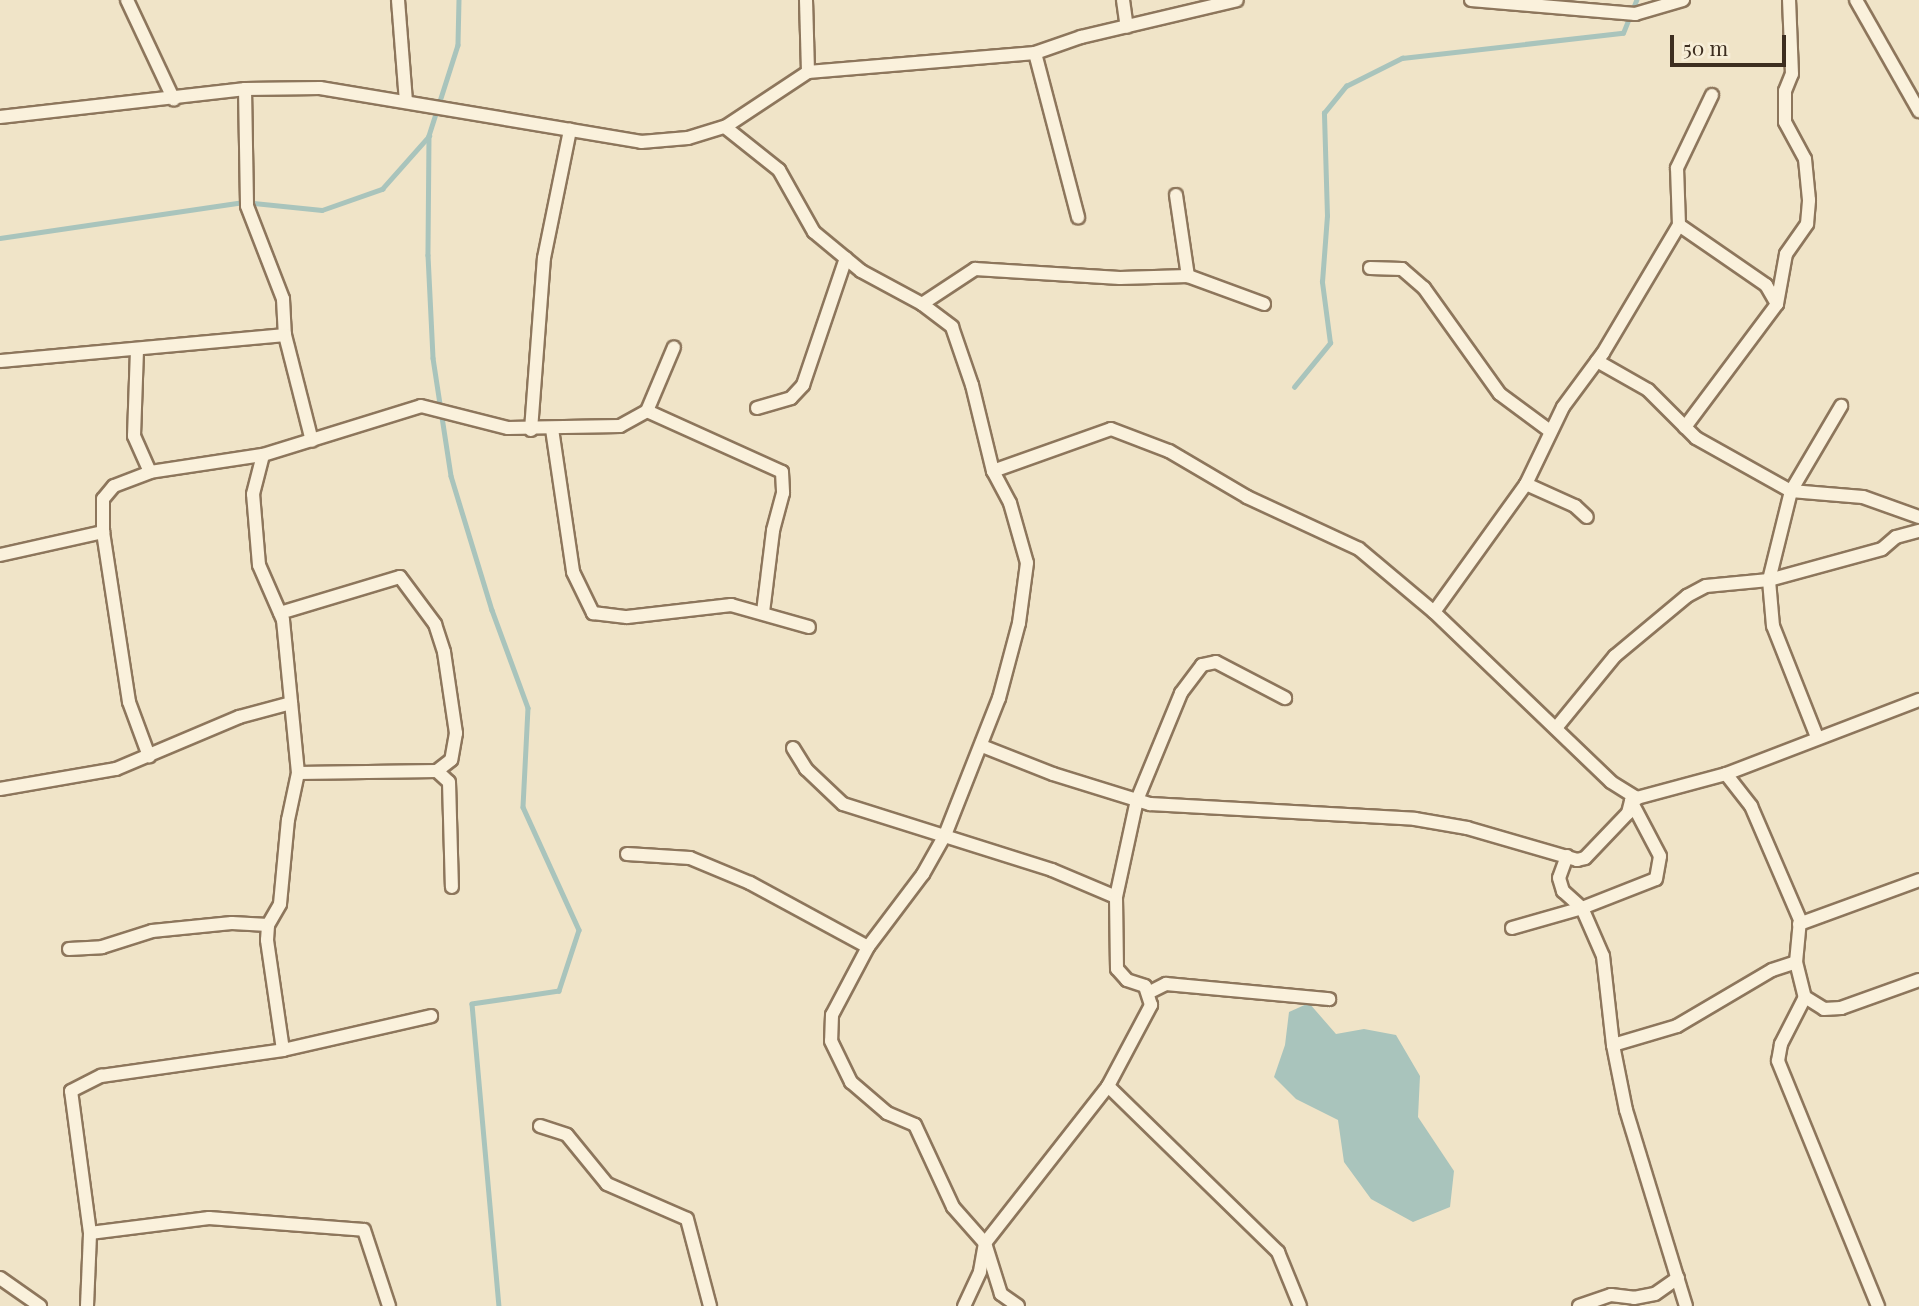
<!DOCTYPE html>
<html>
<head>
<meta charset="utf-8">
<style>
  body { margin:0 }
  #map { position:relative; width:1919px; height:1306px; overflow:hidden; background:#f0e4c8; font-family:"Playfair Display",serif }
  div>[style] { position:absolute }
  [style*='--x'] { left:calc(var(--x)*1px); top:calc(var(--y)*1px); width:calc(var(--w)*1px); rotate:calc(var(--a)*1deg) }
  .water>* { inset:0; background:#a9c4bc }
  .stream>* { height:4.5px; margin:-2.25px; padding:0 2.25px; transform-origin:2.25px; border-radius:2.25px; background:#a9c4bc }
  .roads { filter:drop-shadow(2px 0 #8d765c) drop-shadow(-2px 0 #8d765c) drop-shadow(0 2px #8d765c) drop-shadow(0 -2px #8d765c) }
  .street>* { height:12px; margin:-6px; padding:0 6px; transform-origin:6px; border-radius:6px; background:#faf1dc }
  span { translate:-50% -50%; white-space:nowrap; text-align:center; line-height:1.15; -webkit-text-stroke:5px #f7eed8; paint-order:stroke }
  .scale { position:absolute; left:1670px; top:35px; width:116px; height:32px; box-sizing:border-box; border:4px solid #3d2e20; border-top:0; padding-left:9px; font-size:21px; line-height:24px; white-space:nowrap; color:#3d2e20; -webkit-text-stroke:5px #f7eed8; paint-order:stroke }
</style>
</head>
<body>
<div id="map">
  <div class="water">
    <i style="clip-path:polygon(1309px 1003px,1336px 1034px,1364px 1029px,1396px 1035px,1420px 1076px,1418px 1117px,1454px 1171px,1450px 1207px,1413px 1222px,1371px 1199px,1344px 1162px,1338px 1120px,1296px 1099px,1274px 1077px,1285px 1045px,1289px 1012px)"></i>
  </div>
  <div class="stream">
    <i style="--x:459;--y:0;--w:45;--a:91.3"></i>
    <i style="--x:458;--y:45;--w:96;--a:107.7"></i>
    <i style="--x:429;--y:136;--w:119;--a:90.5"></i>
    <i style="--x:428;--y:255;--w:103;--a:87.2"></i>
    <i style="--x:433;--y:358;--w:119;--a:81.3"></i>
    <i style="--x:451;--y:476;--w:140;--a:73"></i>
    <i style="--x:492;--y:610;--w:104;--a:69.8"></i>
    <i style="--x:528;--y:708;--w:99;--a:92.9"></i>
    <i style="--x:523;--y:807;--w:135;--a:65.5"></i>
    <i style="--x:579;--y:930;--w:64;--a:108.2"></i>
    <i style="--x:559;--y:991;--w:88;--a:171.5"></i>
    <i style="--x:472;--y:1004;--w:303;--a:84.9"></i>
    <i style="--x:0;--y:238;--w:246;--a:-8.4"></i>
    <i style="--x:243;--y:202;--w:79;--a:5.8"></i>
    <i style="--x:322;--y:210;--w:64;--a:-19.3"></i>
    <i style="--x:382;--y:189;--w:71;--a:-48.4"></i>
    <i style="--x:1294;--y:387;--w:57;--a:-50.7"></i>
    <i style="--x:1330;--y:343;--w:62;--a:-97.5"></i>
    <i style="--x:1322;--y:282;--w:66;--a:-85.7"></i>
    <i style="--x:1327;--y:216;--w:103;--a:-91.7"></i>
    <i style="--x:1324;--y:113;--w:35;--a:-51"></i>
    <i style="--x:1346;--y:86;--w:63;--a:-26.6"></i>
    <i style="--x:1402;--y:58;--w:222;--a:-6.5"></i>
    <i style="--x:1623;--y:33;--w:35;--a:-68"></i>
  </div>
  <div class="roads">
    <div class="street">
      <i style="--x:127;--y:0;--w:110;--a:64.8"></i>
      <i style="--x:398;--y:0;--w:102;--a:85.5"></i>
      <i style="--x:806;--y:0;--w:72;--a:88.4"></i>
      <i style="--x:1123;--y:0;--w:27;--a:82"></i>
      <i style="--x:1471;--y:0;--w:165;--a:4.9"></i>
      <i style="--x:1635;--y:14;--w:50;--a:-16.3"></i>
      <i style="--x:1856;--y:0;--w:128;--a:60.4"></i>
      <i style="--x:1035;--y:53;--w:170;--a:75.3"></i>
      <i style="--x:245;--y:89;--w:117;--a:89"></i>
      <i style="--x:247;--y:206;--w:100;--a:68.8"></i>
      <i style="--x:283;--y:299;--w:36;--a:87"></i>
      <i style="--x:285;--y:335;--w:109;--a:75.7"></i>
      <i style="--x:0;--y:117;--w:247;--a:-6.5"></i>
      <i style="--x:245;--y:89;--w:75;--a:-0.8"></i>
      <i style="--x:320;--y:88;--w:326;--a:9.5"></i>
      <i style="--x:641;--y:142;--w:47;--a:-4.9"></i>
      <i style="--x:688;--y:138;--w:39;--a:-17"></i>
      <i style="--x:725;--y:127;--w:100;--a:-33.5"></i>
      <i style="--x:808;--y:72;--w:228;--a:-4.8"></i>
      <i style="--x:1035;--y:53;--w:49;--a:-19.2"></i>
      <i style="--x:1081;--y:37;--w:160;--a:-13.3"></i>
      <i style="--x:725;--y:127;--w:69;--a:38.5"></i>
      <i style="--x:779;--y:170;--w:71;--a:60.6"></i>
      <i style="--x:814;--y:232;--w:61;--a:39.7"></i>
      <i style="--x:861;--y:271;--w:69;--a:28.4"></i>
      <i style="--x:922;--y:304;--w:38;--a:37"></i>
      <i style="--x:952;--y:327;--w:61;--a:71"></i>
      <i style="--x:972;--y:385;--w:89;--a:76.3"></i>
      <i style="--x:993;--y:471;--w:36;--a:62"></i>
      <i style="--x:1010;--y:503;--w:62;--a:74.2"></i>
      <i style="--x:1027;--y:563;--w:61;--a:97.6"></i>
      <i style="--x:1019;--y:623;--w:78;--a:104.9"></i>
      <i style="--x:999;--y:698;--w:147;--a:111.5"></i>
      <i style="--x:945;--y:835;--w:45;--a:119.4"></i>
      <i style="--x:923;--y:874;--w:91;--a:127"></i>
      <i style="--x:868;--y:947;--w:77;--a:117.9"></i>
      <i style="--x:832;--y:1015;--w:26;--a:92"></i>
      <i style="--x:831;--y:1041;--w:46;--a:64"></i>
      <i style="--x:851;--y:1082;--w:48;--a:40.7"></i>
      <i style="--x:887;--y:1113;--w:30;--a:23"></i>
      <i style="--x:915;--y:1125;--w:90;--a:65.1"></i>
      <i style="--x:953;--y:1207;--w:48;--a:48.4"></i>
      <i style="--x:985;--y:1243;--w:29;--a:100"></i>
      <i style="--x:980;--y:1272;--w:38;--a:115"></i>
      <i style="--x:1176;--y:195;--w:82;--a:81.6"></i>
      <i style="--x:1679;--y:225;--w:106;--a:34.6"></i>
      <i style="--x:1766;--y:285;--w:22;--a:60"></i>
      <i style="--x:1777;--y:304;--w:154;--a:126.8"></i>
      <i style="--x:1370;--y:268;--w:32;--a:2"></i>
      <i style="--x:1402;--y:269;--w:29;--a:41"></i>
      <i style="--x:1424;--y:288;--w:130;--a:54.4"></i>
      <i style="--x:1500;--y:394;--w:62;--a:36.5"></i>
      <i style="--x:922;--y:304;--w:64;--a:-33.4"></i>
      <i style="--x:975;--y:269;--w:145;--a:3.6"></i>
      <i style="--x:1120;--y:278;--w:68;--a:-1.7"></i>
      <i style="--x:1188;--y:276;--w:81;--a:20.2"></i>
      <i style="--x:1777;--y:304;--w:51;--a:-79.8"></i>
      <i style="--x:1786;--y:254;--w:37;--a:-55"></i>
      <i style="--x:1807;--y:224;--w:24;--a:-85"></i>
      <i style="--x:1809;--y:200;--w:41;--a:-95.6"></i>
      <i style="--x:1805;--y:159;--w:42;--a:-118.4"></i>
      <i style="--x:1785;--y:122;--w:31;--a:-90"></i>
      <i style="--x:1785;--y:91;--w:18;--a:-68"></i>
      <i style="--x:1792;--y:74;--w:74;--a:-92.3"></i>
      <i style="--x:137;--y:350;--w:86;--a:92"></i>
      <i style="--x:134;--y:436;--w:39;--a:66"></i>
      <i style="--x:0;--y:361;--w:286;--a:-5.2"></i>
      <i style="--x:1597;--y:361;--w:59;--a:29.6"></i>
      <i style="--x:1648;--y:390;--w:68;--a:45"></i>
      <i style="--x:1696;--y:438;--w:109;--a:29.2"></i>
      <i style="--x:1791;--y:491;--w:72;--a:4.8"></i>
      <i style="--x:1863;--y:497;--w:59;--a:19.7"></i>
      <i style="--x:757;--y:408;--w:35;--a:-16"></i>
      <i style="--x:791;--y:398;--w:18;--a:-47"></i>
      <i style="--x:803;--y:385;--w:134;--a:-71.3"></i>
      <i style="--x:647;--y:411;--w:148;--a:24.3"></i>
      <i style="--x:782;--y:472;--w:21;--a:87"></i>
      <i style="--x:783;--y:493;--w:39;--a:105"></i>
      <i style="--x:773;--y:531;--w:82;--a:97"></i>
      <i style="--x:552;--y:429;--w:145;--a:81.6"></i>
      <i style="--x:573;--y:572;--w:46;--a:64"></i>
      <i style="--x:593;--y:613;--w:34;--a:7"></i>
      <i style="--x:627;--y:617;--w:105;--a:-6.6"></i>
      <i style="--x:731;--y:605;--w:81;--a:15.8"></i>
      <i style="--x:531;--y:430;--w:172;--a:-85.7"></i>
      <i style="--x:544;--y:258;--w:131;--a:-78.5"></i>
      <i style="--x:993;--y:471;--w:125;--a:-19.6"></i>
      <i style="--x:1111;--y:429;--w:62;--a:20.8"></i>
      <i style="--x:1169;--y:451;--w:91;--a:30.5"></i>
      <i style="--x:1247;--y:497;--w:123;--a:24.9"></i>
      <i style="--x:1359;--y:549;--w:98;--a:40"></i>
      <i style="--x:1434;--y:612;--w:245;--a:43.8"></i>
      <i style="--x:1611;--y:782;--w:31;--a:32"></i>
      <i style="--x:1637;--y:798;--w:92;--a:-15.1"></i>
      <i style="--x:1726;--y:774;--w:207;--a:-21"></i>
      <i style="--x:1526;--y:484;--w:54;--a:24.2"></i>
      <i style="--x:1575;--y:506;--w:16;--a:43"></i>
      <i style="--x:103;--y:532;--w:172;--a:81.3"></i>
      <i style="--x:129;--y:702;--w:58;--a:69.7"></i>
      <i style="--x:0;--y:555;--w:106;--a:-12.6"></i>
      <i style="--x:103;--y:532;--w:33;--a:-90"></i>
      <i style="--x:103;--y:499;--w:17;--a:-50"></i>
      <i style="--x:114;--y:486;--w:39;--a:-21"></i>
      <i style="--x:150;--y:472;--w:114;--a:-8.6"></i>
      <i style="--x:1434;--y:612;--w:158;--a:-54.3"></i>
      <i style="--x:1526;--y:484;--w:85;--a:-64.3"></i>
      <i style="--x:1563;--y:407;--w:67;--a:-53.5"></i>
      <i style="--x:1603;--y:353;--w:149;--a:-59.3"></i>
      <i style="--x:1679;--y:225;--w:57;--a:-92"></i>
      <i style="--x:1677;--y:168;--w:81;--a:-64.4"></i>
      <i style="--x:280;--y:613;--w:125;--a:-16.7"></i>
      <i style="--x:400;--y:577;--w:59;--a:53.3"></i>
      <i style="--x:435;--y:624;--w:29;--a:72"></i>
      <i style="--x:444;--y:652;--w:82;--a:81.6"></i>
      <i style="--x:456;--y:733;--w:27;--a:100"></i>
      <i style="--x:451;--y:760;--w:18;--a:142"></i>
      <i style="--x:437;--y:771;--w:16;--a:43"></i>
      <i style="--x:449;--y:782;--w:105;--a:88.4"></i>
      <i style="--x:1556;--y:728;--w:93;--a:-50.7"></i>
      <i style="--x:1615;--y:656;--w:94;--a:-39.8"></i>
      <i style="--x:1687;--y:596;--w:21;--a:-28"></i>
      <i style="--x:1706;--y:586;--w:63;--a:-5.4"></i>
      <i style="--x:1769;--y:580;--w:117;--a:-15.3"></i>
      <i style="--x:1882;--y:549;--w:18;--a:-41"></i>
      <i style="--x:1896;--y:537;--w:24;--a:-15"></i>
      <i style="--x:1817;--y:737;--w:119;--a:-111.6"></i>
      <i style="--x:1773;--y:626;--w:46;--a:-95"></i>
      <i style="--x:1769;--y:580;--w:92;--a:-76.1"></i>
      <i style="--x:1791;--y:491;--w:99;--a:-59.5"></i>
      <i style="--x:982;--y:746;--w:76;--a:21.5"></i>
      <i style="--x:1053;--y:774;--w:102;--a:17.2"></i>
      <i style="--x:1150;--y:804;--w:265;--a:3.2"></i>
      <i style="--x:1415;--y:819;--w:53;--a:9.8"></i>
      <i style="--x:1467;--y:828;--w:115;--a:16.2"></i>
      <i style="--x:1577;--y:860;--w:8;--a:-14"></i>
      <i style="--x:1585;--y:858;--w:62;--a:-46.3"></i>
      <i style="--x:1628;--y:813;--w:12;--a:-76"></i>
      <i style="--x:1631;--y:801;--w:7;--a:-27"></i>
      <i style="--x:793;--y:748;--w:25;--a:58"></i>
      <i style="--x:806;--y:769;--w:51;--a:43.4"></i>
      <i style="--x:843;--y:804;--w:219;--a:17.5"></i>
      <i style="--x:1052;--y:870;--w:69;--a:22.9"></i>
      <i style="--x:298;--y:773;--w:139;--a:-0.8"></i>
      <i style="--x:1726;--y:774;--w:41;--a:52"></i>
      <i style="--x:1751;--y:806;--w:124;--a:66.7"></i>
      <i style="--x:1800;--y:920;--w:42;--a:95.4"></i>
      <i style="--x:1796;--y:962;--w:36;--a:76"></i>
      <i style="--x:1805;--y:997;--w:22;--a:32"></i>
      <i style="--x:1824;--y:1009;--w:17;--a:-3"></i>
      <i style="--x:1841;--y:1008;--w:83;--a:-19.7"></i>
      <i style="--x:0;--y:789;--w:118;--a:-9.8"></i>
      <i style="--x:116;--y:769;--w:134;--a:-22.9"></i>
      <i style="--x:239;--y:717;--w:54;--a:-15.1"></i>
      <i style="--x:627;--y:854;--w:63;--a:3.6"></i>
      <i style="--x:690;--y:858;--w:65;--a:22.6"></i>
      <i style="--x:750;--y:883;--w:134;--a:28.5"></i>
      <i style="--x:1567;--y:856;--w:23;--a:110"></i>
      <i style="--x:1559;--y:878;--w:14;--a:73"></i>
      <i style="--x:1563;--y:891;--w:25;--a:42"></i>
      <i style="--x:1582;--y:908;--w:52;--a:66.4"></i>
      <i style="--x:1603;--y:956;--w:90;--a:83.6"></i>
      <i style="--x:1613;--y:1045;--w:67;--a:-16.5"></i>
      <i style="--x:1677;--y:1026;--w:110;--a:-30.5"></i>
      <i style="--x:1772;--y:970;--w:25;--a:-18"></i>
      <i style="--x:1799;--y:924;--w:128;--a:-20.1"></i>
      <i style="--x:1512;--y:928;--w:73;--a:-15.9"></i>
      <i style="--x:1582;--y:908;--w:79;--a:-21.4"></i>
      <i style="--x:1656;--y:879;--w:23;--a:-80"></i>
      <i style="--x:1660;--y:856;--w:62;--a:-117.8"></i>
      <i style="--x:69;--y:949;--w:33;--a:-3"></i>
      <i style="--x:102;--y:947;--w:52;--a:-17.7"></i>
      <i style="--x:152;--y:931;--w:80;--a:-5.7"></i>
      <i style="--x:232;--y:923;--w:36;--a:3"></i>
      <i style="--x:1150;--y:992;--w:18;--a:-27"></i>
      <i style="--x:1166;--y:984;--w:164;--a:5.3"></i>
      <i style="--x:1805;--y:997;--w:53;--a:117.1"></i>
      <i style="--x:1781;--y:1044;--w:17;--a:100"></i>
      <i style="--x:1778;--y:1061;--w:265;--a:67.8"></i>
      <i style="--x:1613;--y:1045;--w:66;--a:78.7"></i>
      <i style="--x:1626;--y:1110;--w:205;--a:73"></i>
      <i style="--x:283;--y:1050;--w:111;--a:-98.3"></i>
      <i style="--x:267;--y:940;--w:15;--a:-86"></i>
      <i style="--x:268;--y:925;--w:24;--a:-60"></i>
      <i style="--x:280;--y:904;--w:84;--a:-84.6"></i>
      <i style="--x:288;--y:820;--w:48;--a:-78"></i>
      <i style="--x:298;--y:773;--w:154;--a:-95.6"></i>
      <i style="--x:283;--y:620;--w:60;--a:-113.6"></i>
      <i style="--x:259;--y:565;--w:71;--a:-94.8"></i>
      <i style="--x:253;--y:494;--w:40;--a:-75.6"></i>
      <i style="--x:263;--y:455;--w:165;--a:-17.2"></i>
      <i style="--x:421;--y:406;--w:90;--a:14.2"></i>
      <i style="--x:508;--y:428;--w:112;--a:-1"></i>
      <i style="--x:620;--y:426;--w:31;--a:-29"></i>
      <i style="--x:647;--y:411;--w:69;--a:-67.1"></i>
      <i style="--x:1108;--y:1086;--w:238;--a:44.3"></i>
      <i style="--x:1278;--y:1252;--w:58;--a:67.8"></i>
      <i style="--x:540;--y:1126;--w:28;--a:18"></i>
      <i style="--x:567;--y:1135;--w:63;--a:50.8"></i>
      <i style="--x:607;--y:1184;--w:87;--a:23.6"></i>
      <i style="--x:687;--y:1219;--w:90;--a:75.2"></i>
      <i style="--x:90;--y:1233;--w:120;--a:-7.2"></i>
      <i style="--x:209;--y:1218;--w:155;--a:4.4"></i>
      <i style="--x:364;--y:1230;--w:80;--a:71.8"></i>
      <i style="--x:0;--y:1278;--w:49;--a:35"></i>
      <i style="--x:87;--y:1306;--w:73;--a:-87.6"></i>
      <i style="--x:90;--y:1233;--w:143;--a:-97.6"></i>
      <i style="--x:71;--y:1091;--w:34;--a:-27"></i>
      <i style="--x:101;--y:1076;--w:184;--a:-8.1"></i>
      <i style="--x:283;--y:1050;--w:152;--a:-12.9"></i>
      <i style="--x:1018;--y:1306;--w:21;--a:-145"></i>
      <i style="--x:1001;--y:1294;--w:53;--a:-107.4"></i>
      <i style="--x:985;--y:1243;--w:199;--a:-51.9"></i>
      <i style="--x:1108;--y:1086;--w:92;--a:-62"></i>
      <i style="--x:1151;--y:1005;--w:20;--a:-108"></i>
      <i style="--x:1145;--y:986;--w:19;--a:-162"></i>
      <i style="--x:1127;--y:980;--w:15;--a:-132"></i>
      <i style="--x:1117;--y:969;--w:72;--a:-90.8"></i>
      <i style="--x:1116;--y:897;--w:99;--a:-77.8"></i>
      <i style="--x:1137;--y:800;--w:116;--a:-67.6"></i>
      <i style="--x:1181;--y:693;--w:35;--a:-53"></i>
      <i style="--x:1202;--y:665;--w:14;--a:-12"></i>
      <i style="--x:1216;--y:662;--w:78;--a:27.6"></i>
      <i style="--x:1579;--y:1306;--w:34;--a:-19"></i>
      <i style="--x:1611;--y:1295;--w:23;--a:7"></i>
      <i style="--x:1634;--y:1298;--w:21;--a:-11"></i>
      <i style="--x:1655;--y:1294;--w:28;--a:-35"></i>
    </div>
  </div>
  <div class="scale">50 m</div>
</div>
</body>
</html>
